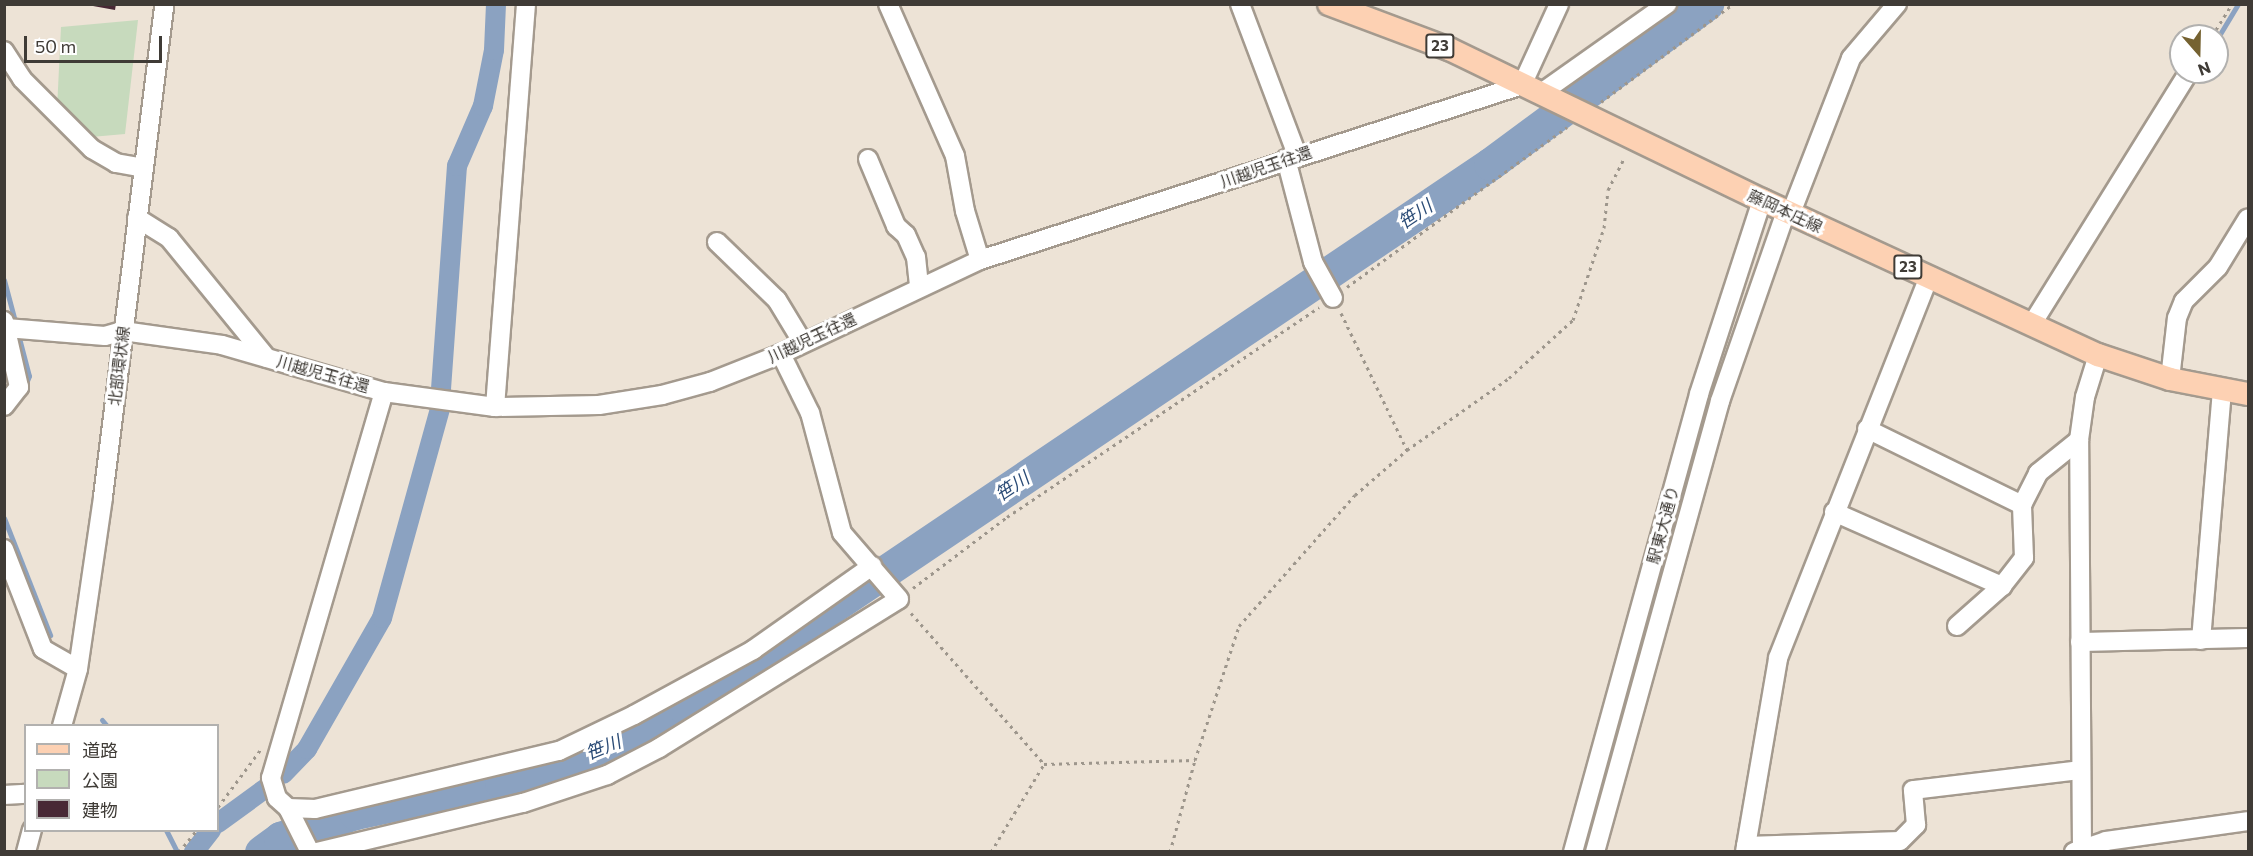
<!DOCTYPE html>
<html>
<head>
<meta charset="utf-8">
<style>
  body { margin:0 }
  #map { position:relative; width:2253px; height:856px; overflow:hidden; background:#ede3d6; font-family:Commissioner,"Noto Sans JP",sans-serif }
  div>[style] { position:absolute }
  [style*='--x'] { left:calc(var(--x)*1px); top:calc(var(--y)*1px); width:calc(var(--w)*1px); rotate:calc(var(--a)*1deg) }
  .green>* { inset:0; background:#c7dabd }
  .stream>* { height:5px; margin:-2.5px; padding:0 2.5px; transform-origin:2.5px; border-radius:2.5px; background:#8ba2c1 }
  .canal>* { height:20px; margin:-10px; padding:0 10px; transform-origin:10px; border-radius:10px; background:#8ba2c1 }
  .river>* { height:33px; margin:-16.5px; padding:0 16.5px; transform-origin:16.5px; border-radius:16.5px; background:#8ba2c1 }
  .building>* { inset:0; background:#482835 }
  .path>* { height:3px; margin-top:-1.5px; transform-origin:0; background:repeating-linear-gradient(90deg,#9d968c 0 3px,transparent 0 7.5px) }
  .roads { filter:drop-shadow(2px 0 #a49a8e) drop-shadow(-2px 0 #a49a8e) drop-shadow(0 2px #a49a8e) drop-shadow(0 -2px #a49a8e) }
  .minor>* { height:18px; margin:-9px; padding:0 9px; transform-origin:9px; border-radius:9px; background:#fff }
  .major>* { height:22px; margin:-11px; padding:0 11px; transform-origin:11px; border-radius:11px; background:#fdd1b3 }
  span { translate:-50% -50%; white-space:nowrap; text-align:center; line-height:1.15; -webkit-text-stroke:6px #fff; paint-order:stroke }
  .shield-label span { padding:2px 4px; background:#fff; border:2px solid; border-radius:4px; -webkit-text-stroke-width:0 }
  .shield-label { font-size:15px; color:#3f3b36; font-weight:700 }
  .street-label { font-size:16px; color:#3f3b36 }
  .water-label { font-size:18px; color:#2a4b76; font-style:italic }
  .frame { position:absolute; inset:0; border:6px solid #3f3b36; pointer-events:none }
  .legend { position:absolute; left:24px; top:724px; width:195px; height:108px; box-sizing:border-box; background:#fff; border:2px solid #b2b1af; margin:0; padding:8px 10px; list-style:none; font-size:18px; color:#3f3b36 }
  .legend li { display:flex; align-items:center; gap:12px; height:30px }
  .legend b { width:30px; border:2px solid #b2b1af }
  .north { position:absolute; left:2169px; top:24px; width:60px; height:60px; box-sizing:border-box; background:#fff; border:2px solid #b2b1af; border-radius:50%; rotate:160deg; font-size:16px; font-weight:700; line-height:24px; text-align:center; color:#3f3b36 }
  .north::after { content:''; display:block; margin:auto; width:21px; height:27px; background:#756231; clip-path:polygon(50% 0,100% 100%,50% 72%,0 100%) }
  .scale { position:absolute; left:24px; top:36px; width:138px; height:27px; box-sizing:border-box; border:3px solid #3f3b36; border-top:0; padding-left:8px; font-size:18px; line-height:21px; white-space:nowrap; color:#3f3b36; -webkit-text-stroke:4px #fff; paint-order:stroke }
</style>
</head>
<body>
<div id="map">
  <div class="green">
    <i style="clip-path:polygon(138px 20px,125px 134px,91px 137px,57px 109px,61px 27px)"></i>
  </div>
  <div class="stream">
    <i style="--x:2220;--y:34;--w:35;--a:-59"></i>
    <i style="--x:4;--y:280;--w:47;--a:75.1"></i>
    <i style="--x:18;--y:334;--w:43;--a:75.3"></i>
    <i style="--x:29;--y:376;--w:13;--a:113"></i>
    <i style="--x:4;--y:518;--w:126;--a:68.5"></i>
    <i style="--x:102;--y:720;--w:8;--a:50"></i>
    <i style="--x:166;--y:830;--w:25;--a:63"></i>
  </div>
  <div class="canal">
    <i style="--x:441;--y:389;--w:224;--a:-85.9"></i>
    <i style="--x:457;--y:166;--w:65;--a:-66.6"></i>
    <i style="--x:483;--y:106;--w:57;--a:-78.9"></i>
    <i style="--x:494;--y:50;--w:46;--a:-87.5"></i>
    <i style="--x:283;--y:774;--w:35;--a:-46"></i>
    <i style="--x:307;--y:749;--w:151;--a:-60.2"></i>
    <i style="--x:382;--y:618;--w:217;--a:-74.5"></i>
    <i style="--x:218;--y:823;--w:59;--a:-36.1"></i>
    <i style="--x:194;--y:852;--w:28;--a:-52"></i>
  </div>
  <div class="river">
    <i style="--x:261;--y:852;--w:24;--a:-36"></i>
    <i style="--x:280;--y:838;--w:79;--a:-18.4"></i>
    <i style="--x:355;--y:813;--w:149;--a:-12"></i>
    <i style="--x:501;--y:782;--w:77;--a:-18.2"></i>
    <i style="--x:574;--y:758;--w:56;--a:-21"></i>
    <i style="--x:626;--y:738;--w:66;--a:-28.1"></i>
    <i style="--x:684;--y:707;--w:972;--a:-33.97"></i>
    <i style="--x:1490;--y:164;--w:270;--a:-36.4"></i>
  </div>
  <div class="building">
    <i style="clip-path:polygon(82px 4px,116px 4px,115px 10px)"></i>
  </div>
  <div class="path">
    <i style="--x:2212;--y:36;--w:38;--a:-58"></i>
    <i style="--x:1601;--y:102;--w:164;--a:-36.6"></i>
    <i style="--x:1347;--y:287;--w:272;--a:-36"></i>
    <i style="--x:1341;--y:313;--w:152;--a:64.3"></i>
    <i style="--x:913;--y:588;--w:118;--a:-37.1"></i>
    <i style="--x:1007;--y:517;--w:376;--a:-33.9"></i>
    <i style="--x:911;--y:613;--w:201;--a:48.6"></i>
    <i style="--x:1044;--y:764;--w:151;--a:-1.5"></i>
    <i style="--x:218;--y:807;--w:72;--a:-53.4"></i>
    <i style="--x:179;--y:852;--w:28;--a:-51"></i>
    <i style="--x:991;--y:852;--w:103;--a:-58.9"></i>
    <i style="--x:1170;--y:852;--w:95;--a:-74.8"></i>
    <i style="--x:1195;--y:760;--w:141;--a:-71.8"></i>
    <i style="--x:1239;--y:626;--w:175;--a:-48.5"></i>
    <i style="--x:1355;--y:495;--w:69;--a:-40.9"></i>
    <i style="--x:1407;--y:450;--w:125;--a:-35.2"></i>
    <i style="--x:1509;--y:378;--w:86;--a:-42.2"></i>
    <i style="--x:1573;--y:320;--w:97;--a:-71.4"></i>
    <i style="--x:1604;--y:228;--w:38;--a:-84"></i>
    <i style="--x:1608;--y:190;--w:37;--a:-63"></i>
  </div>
  <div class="roads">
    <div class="minor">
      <i style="--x:888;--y:4;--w:166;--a:66.2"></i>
      <i style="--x:955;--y:156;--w:56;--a:79.7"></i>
      <i style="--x:965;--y:211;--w:51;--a:73"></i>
      <i style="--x:1240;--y:4;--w:161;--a:69.3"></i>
      <i style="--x:4;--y:51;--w:33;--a:57"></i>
      <i style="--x:22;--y:79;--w:99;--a:45"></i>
      <i style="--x:92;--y:149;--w:28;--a:30"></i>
      <i style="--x:116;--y:163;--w:28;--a:10"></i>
      <i style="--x:1540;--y:94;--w:156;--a:-35.3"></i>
      <i style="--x:868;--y:159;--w:73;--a:67.3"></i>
      <i style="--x:896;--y:226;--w:13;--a:42"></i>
      <i style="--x:906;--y:235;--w:24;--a:66"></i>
      <i style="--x:916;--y:257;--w:30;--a:84"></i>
      <i style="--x:1286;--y:159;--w:106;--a:75.3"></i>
      <i style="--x:1313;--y:262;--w:41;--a:60.9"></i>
      <i style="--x:1791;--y:213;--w:166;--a:-68.8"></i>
      <i style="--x:1851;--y:58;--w:71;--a:-49.6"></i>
      <i style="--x:137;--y:218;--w:38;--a:32"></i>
      <i style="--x:169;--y:238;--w:155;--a:50.8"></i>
      <i style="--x:717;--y:242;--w:83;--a:44"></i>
      <i style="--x:777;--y:300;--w:50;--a:58.8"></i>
      <i style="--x:4;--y:321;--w:68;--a:77.2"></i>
      <i style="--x:19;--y:387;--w:24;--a:128"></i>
      <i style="--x:2032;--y:324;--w:297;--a:-58.1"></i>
      <i style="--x:6;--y:328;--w:99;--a:4.6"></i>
      <i style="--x:105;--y:336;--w:19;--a:-16"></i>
      <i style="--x:123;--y:331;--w:100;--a:8"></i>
      <i style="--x:222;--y:345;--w:169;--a:16.2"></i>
      <i style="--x:384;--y:392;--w:112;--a:7.7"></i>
      <i style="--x:495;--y:407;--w:104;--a:-1.1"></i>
      <i style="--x:599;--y:405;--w:64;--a:-9"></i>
      <i style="--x:662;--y:395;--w:50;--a:-15.2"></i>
      <i style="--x:710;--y:382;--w:76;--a:-21.5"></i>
      <i style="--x:781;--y:354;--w:220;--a:-25.3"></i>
      <i style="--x:980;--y:260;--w:570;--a:-17.89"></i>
      <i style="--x:1522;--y:85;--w:89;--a:-65.4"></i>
      <i style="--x:2170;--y:379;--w:61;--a:-83.5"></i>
      <i style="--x:2177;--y:318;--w:18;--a:-68"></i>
      <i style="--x:2184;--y:301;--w:48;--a:-45"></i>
      <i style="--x:2218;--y:267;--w:57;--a:-58.5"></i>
      <i style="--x:495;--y:407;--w:404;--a:-85.6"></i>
      <i style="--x:1867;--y:429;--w:173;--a:26.1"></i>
      <i style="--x:1834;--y:512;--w:184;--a:23.8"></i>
      <i style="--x:4;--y:549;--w:107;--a:68.7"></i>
      <i style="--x:43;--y:649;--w:40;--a:29.7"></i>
      <i style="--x:1957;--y:626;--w:60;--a:-41.6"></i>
      <i style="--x:2002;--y:586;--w:36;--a:-52"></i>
      <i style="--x:2024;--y:558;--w:53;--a:-92.2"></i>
      <i style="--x:2022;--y:505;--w:36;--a:-63"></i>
      <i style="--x:2038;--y:473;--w:53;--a:-38.8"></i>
      <i style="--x:2201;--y:640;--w:251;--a:-85.2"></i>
      <i style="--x:2080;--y:642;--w:168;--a:-1.4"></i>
      <i style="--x:62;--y:726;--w:59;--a:-74.3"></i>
      <i style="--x:78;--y:669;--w:174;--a:-81.7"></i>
      <i style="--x:103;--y:497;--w:497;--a:-82.9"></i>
      <i style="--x:4;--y:795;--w:22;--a:-3"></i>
      <i style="--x:288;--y:808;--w:27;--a:2"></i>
      <i style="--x:315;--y:809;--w:251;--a:-13.4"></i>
      <i style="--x:559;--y:751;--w:83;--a:-25.6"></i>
      <i style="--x:634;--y:715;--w:136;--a:-28.6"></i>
      <i style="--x:753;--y:650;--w:146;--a:-35.2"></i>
      <i style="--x:1746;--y:846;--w:154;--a:-1.9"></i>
      <i style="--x:1900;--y:841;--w:23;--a:-45"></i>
      <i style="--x:1916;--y:825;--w:35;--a:-95"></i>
      <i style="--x:1913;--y:790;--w:169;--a:-6.8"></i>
      <i style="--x:2082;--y:849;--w:409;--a:-90.4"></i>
      <i style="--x:2079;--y:440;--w:43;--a:-82.1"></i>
      <i style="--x:2085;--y:397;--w:44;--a:-72.8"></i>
      <i style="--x:26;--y:852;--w:23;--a:-75"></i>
      <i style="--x:310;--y:852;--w:49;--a:-116.6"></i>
      <i style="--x:288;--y:808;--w:15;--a:-138"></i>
      <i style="--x:277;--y:798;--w:21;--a:-107"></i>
      <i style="--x:271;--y:778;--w:402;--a:-73.7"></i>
      <i style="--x:317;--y:852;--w:212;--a:-13.4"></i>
      <i style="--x:523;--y:803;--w:89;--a:-18.4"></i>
      <i style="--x:607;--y:775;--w:59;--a:-27.4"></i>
      <i style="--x:659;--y:748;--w:282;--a:-31.8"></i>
      <i style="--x:899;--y:599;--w:87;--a:-130.8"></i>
      <i style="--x:842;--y:533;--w:124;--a:-104.9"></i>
      <i style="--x:810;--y:413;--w:66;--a:-116.2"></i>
      <i style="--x:1573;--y:852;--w:475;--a:-74.6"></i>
      <i style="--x:1699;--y:394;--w:204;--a:-72"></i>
      <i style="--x:1595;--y:852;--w:468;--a:-74.5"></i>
      <i style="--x:1720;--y:401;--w:201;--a:-70.8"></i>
      <i style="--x:1745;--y:852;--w:197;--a:-80.3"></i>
      <i style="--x:1778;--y:658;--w:411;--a:-68.4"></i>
      <i style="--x:2074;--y:852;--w:34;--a:-19"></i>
      <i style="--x:2106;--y:841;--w:143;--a:-8"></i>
    </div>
    <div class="major">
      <i style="--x:1329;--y:4;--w:128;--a:20.6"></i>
      <i style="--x:1449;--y:49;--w:348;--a:25.8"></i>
      <i style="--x:1762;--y:200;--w:370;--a:24.8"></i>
      <i style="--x:2098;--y:355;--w:76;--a:18.4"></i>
      <i style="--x:2170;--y:379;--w:79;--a:10.9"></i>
    </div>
  </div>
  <div class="shield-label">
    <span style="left:1440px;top:46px">23</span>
    <span style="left:1908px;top:267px">23</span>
  </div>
  <div class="street-label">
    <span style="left:1266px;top:167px;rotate:-19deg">川越児玉往還</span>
    <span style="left:1785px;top:211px;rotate:25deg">藤岡本庄線</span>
    <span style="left:812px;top:338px;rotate:-25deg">川越児玉往還</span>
    <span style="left:119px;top:366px;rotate:-83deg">北部環状線</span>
    <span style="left:323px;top:374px;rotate:16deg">川越児玉往還</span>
    <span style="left:1663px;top:525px;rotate:-75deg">駅東大通り</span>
  </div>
  <div class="water-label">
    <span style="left:1415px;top:214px;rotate:-34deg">笹川</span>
    <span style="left:1012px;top:486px;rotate:-34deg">笹川</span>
    <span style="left:603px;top:747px;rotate:-22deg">笹川</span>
  </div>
  <div class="frame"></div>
  <ul class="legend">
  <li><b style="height:8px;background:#fdd1b3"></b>道路</li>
  <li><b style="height:16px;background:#c7dabd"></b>公園</li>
  <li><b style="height:16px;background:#482835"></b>建物</li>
  </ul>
  <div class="north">N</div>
  <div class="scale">50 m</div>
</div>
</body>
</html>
